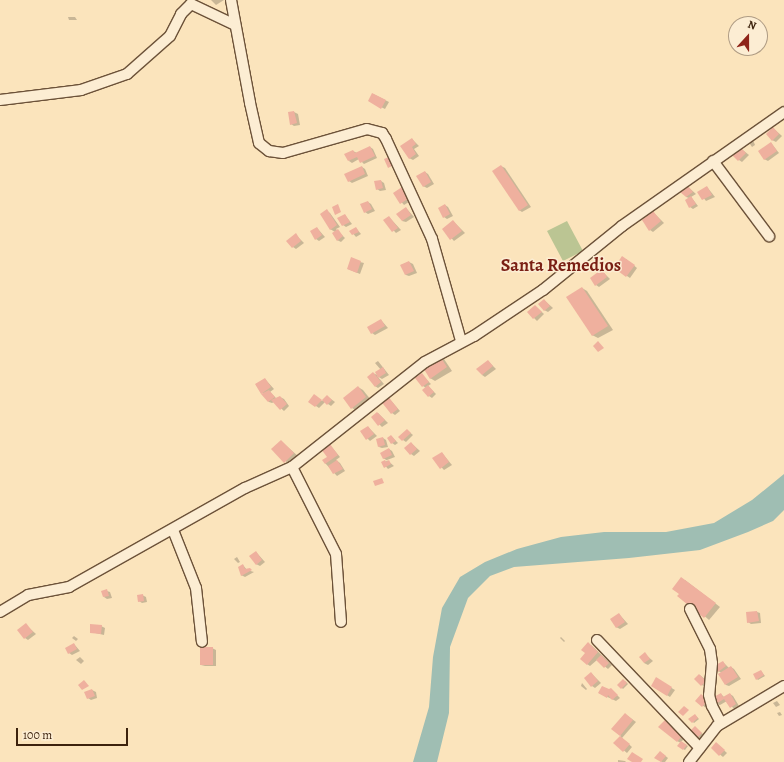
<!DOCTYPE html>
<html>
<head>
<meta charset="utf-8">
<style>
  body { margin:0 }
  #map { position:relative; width:784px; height:762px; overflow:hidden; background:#fbe4bc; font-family:Alegreya,serif }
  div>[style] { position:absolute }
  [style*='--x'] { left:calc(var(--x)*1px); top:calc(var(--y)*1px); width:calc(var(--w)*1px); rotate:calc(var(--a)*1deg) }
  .green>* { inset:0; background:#bbc593 }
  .water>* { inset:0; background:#9fbeb3 }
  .shadow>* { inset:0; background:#0003 }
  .building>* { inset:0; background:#efb09e }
  .roads { filter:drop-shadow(1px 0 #6c5239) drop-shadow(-1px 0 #6c5239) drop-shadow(0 1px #6c5239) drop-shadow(0 -1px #6c5239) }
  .minor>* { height:10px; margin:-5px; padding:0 5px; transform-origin:5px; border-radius:5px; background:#fcedd3 }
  span { translate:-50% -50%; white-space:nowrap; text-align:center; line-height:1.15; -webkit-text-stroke:3px #fcedd3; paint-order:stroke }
  .quarter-label { font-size:18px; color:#7a1f14; font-weight:700 }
  .north { position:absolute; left:728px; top:16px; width:40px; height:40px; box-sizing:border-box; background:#fcedd3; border:1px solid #af9c84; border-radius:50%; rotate:21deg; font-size:11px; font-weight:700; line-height:16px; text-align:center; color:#3c220d }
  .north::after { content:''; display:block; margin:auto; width:14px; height:18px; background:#8f2418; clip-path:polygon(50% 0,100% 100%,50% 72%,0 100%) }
  .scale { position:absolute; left:16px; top:728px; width:112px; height:18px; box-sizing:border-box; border:2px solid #3c220d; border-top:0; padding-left:5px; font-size:12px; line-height:14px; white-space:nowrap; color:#3c220d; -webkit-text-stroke:3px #fcedd3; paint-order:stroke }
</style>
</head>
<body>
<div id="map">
  <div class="green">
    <i style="clip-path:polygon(567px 221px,583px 251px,563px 261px,547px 231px)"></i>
  </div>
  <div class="water">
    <i style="clip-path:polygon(784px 474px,784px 510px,773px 521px,748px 532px,700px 550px,629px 558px,514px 567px,490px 576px,468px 598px,450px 647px,449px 713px,437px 762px,413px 762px,429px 707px,433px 657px,442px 608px,460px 577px,485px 562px,517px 549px,561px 537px,604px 532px,666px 532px,714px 523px,752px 500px)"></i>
  </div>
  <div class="shadow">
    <i style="clip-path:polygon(211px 0,224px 0,216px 5px)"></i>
    <i style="clip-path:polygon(68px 17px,75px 17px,77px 20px,69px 20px)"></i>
    <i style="clip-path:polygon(373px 94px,389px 102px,385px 109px,369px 101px)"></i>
    <i style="clip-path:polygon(294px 112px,298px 114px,300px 125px,294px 126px,291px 124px,289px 113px)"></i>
    <i style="clip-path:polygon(773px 128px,782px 136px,776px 142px,772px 140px)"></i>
    <i style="clip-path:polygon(412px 139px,419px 146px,414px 149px,419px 156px,413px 160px,409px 158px)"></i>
    <i style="clip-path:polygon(753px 140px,755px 145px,752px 147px,748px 141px)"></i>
    <i style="clip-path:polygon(771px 143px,779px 153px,768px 161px,764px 159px)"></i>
    <i style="clip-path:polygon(370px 147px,373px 149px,377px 158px,364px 164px,359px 159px,352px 163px,349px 161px,353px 151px,357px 153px)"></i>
    <i style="clip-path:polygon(739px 147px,749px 155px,742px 162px,739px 160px)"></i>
    <i style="clip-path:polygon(501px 166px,505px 168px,531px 207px,522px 212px,519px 210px)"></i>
    <i style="clip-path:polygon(362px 167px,365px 169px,368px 176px,352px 183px,349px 181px)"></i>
    <i style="clip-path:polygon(425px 172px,428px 174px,434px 184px,427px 188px,423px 186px)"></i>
    <i style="clip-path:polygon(381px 181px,384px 183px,386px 190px,380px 191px,377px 189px)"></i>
    <i style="clip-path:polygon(687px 186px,696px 194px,691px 197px,698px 206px,693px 209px,690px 207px,689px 198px,686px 197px)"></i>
    <i style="clip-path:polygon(707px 187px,715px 197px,706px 201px,699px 192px)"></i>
    <i style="clip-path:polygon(402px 188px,412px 200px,404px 205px,394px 193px)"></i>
    <i style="clip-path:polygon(368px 202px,371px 204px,375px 211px,368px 214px,365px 212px)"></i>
    <i style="clip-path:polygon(445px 205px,448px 207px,453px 216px,447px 219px,444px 217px)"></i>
    <i style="clip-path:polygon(406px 208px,414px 217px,406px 222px,402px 221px)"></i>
    <i style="clip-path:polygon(327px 211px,330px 213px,340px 227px,336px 229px,345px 238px,341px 242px,337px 240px,335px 232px,330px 229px)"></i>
    <i style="clip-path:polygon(653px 212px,664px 223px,653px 232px,650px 230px)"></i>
    <i style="clip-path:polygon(345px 215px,352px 224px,346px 227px,343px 225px)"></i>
    <i style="clip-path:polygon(389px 217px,401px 230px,396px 233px,384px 220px)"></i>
    <i style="clip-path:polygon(453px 221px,465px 233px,454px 241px,443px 229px)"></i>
    <i style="clip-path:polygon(317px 228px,325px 237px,319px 241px,316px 239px)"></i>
    <i style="clip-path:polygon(356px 228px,361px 234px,356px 237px,351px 231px)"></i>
    <i style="clip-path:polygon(296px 235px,304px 243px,296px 249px,293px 247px)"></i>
    <i style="clip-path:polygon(626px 259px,637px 268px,630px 278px,615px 268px)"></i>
    <i style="clip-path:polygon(360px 262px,364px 263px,360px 274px,348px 269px)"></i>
    <i style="clip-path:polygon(409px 262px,413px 264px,417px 273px,409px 276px,406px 275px,401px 265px)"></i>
    <i style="clip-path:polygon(602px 271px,610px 279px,599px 287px,596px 285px)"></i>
    <i style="clip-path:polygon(582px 288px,587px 291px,613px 330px,598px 338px,592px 335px)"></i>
    <i style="clip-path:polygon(544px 300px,553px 308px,548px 312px,544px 310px)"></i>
    <i style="clip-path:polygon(535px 306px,544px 314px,537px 321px,528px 312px)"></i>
    <i style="clip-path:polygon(381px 320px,388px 328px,375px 335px,372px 333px)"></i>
    <i style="clip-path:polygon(439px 356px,444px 359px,452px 371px,435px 381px,430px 378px)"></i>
    <i style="clip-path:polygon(378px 361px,389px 375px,382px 379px,377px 376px,384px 384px,378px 388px,375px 386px,373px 373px,379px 376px,381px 370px,375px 363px)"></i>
    <i style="clip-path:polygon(488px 361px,496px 369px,485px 377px,482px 375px)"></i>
    <i style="clip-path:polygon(422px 375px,431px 384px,428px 386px,436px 394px,432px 398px,429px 396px,426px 388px,423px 386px)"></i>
    <i style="clip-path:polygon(265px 379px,274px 389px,270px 392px,277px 399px,280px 397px,284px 399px,289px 406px,284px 411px,274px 402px,272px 403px,269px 402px,256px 384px)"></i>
    <i style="clip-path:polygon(358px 387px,363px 390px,371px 400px,357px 411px,352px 408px)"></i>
    <i style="clip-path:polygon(327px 396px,335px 402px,331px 406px,325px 402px,319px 408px,310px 402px,317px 397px,322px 401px)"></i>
    <i style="clip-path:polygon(387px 396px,400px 411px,395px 415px,392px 413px)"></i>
    <i style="clip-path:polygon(378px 413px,388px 423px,382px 427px,372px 417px)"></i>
    <i style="clip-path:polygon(368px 427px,377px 436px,370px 441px,361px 432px)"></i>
    <i style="clip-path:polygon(407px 430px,413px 435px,406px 442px,403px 440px)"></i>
    <i style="clip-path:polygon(391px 436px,398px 443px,395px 445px,392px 443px)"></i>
    <i style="clip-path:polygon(383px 438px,386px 440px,388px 447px,382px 448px,379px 447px)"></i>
    <i style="clip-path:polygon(281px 441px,299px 457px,290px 465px,272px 449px)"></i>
    <i style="clip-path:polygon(411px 443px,420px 451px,414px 456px,411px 454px)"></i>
    <i style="clip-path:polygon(330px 445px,340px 457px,336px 460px,340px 463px,345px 471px,337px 476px,325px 463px,328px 457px)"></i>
    <i style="clip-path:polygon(389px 449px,392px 451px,395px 457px,387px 460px,394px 466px,388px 469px,382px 462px,388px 461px,383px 458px)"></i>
    <i style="clip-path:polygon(442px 453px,452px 465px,444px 470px,434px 459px)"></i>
    <i style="clip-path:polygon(256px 552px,265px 562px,260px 566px,256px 564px)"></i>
    <i style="clip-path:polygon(237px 557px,240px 562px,238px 563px,234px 559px)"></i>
    <i style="clip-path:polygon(243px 565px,247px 570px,254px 572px,245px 577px,241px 575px)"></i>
    <i style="clip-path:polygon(685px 580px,720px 607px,709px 620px,680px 594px)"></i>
    <i style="clip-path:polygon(107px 591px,110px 592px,112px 598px,107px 599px,104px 597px)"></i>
    <i style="clip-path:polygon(142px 595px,146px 597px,147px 602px,142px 603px,139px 601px)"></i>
    <i style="clip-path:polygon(757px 612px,760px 613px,761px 623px,751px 624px,748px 622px)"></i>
    <i style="clip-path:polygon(619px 614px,628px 624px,620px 629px,616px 627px)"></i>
    <i style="clip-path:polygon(26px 625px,36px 634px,28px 640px,25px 638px)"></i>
    <i style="clip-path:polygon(101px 626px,105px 628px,104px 635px,91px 632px)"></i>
    <i style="clip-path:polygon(74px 636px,78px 639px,76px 641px,72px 638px)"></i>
    <i style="clip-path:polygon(561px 637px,565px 641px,564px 642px,560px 638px)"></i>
    <i style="clip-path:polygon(74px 644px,80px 651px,72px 655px,69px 653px)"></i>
    <i style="clip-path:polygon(591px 645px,612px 665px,608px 669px,597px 660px,590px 666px,587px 664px)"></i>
    <i style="clip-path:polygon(212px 648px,216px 650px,216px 666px,205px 666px,201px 665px)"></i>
    <i style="clip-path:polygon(645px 654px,653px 661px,648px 665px,644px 663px)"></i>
    <i style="clip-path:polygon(80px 657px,84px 661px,81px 664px,76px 660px)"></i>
    <i style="clip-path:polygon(723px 662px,729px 668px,731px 667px,734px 669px,741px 679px,729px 686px,726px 685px,722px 673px,718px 671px)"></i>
    <i style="clip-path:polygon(761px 671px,765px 676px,758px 680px,757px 679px)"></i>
    <i style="clip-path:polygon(591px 673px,601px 683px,595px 688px,592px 686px)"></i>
    <i style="clip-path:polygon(700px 675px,709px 683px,705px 687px,702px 685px)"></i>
    <i style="clip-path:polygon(656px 679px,675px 690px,670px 697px,652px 686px)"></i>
    <i style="clip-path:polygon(625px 681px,628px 684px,623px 689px,619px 685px)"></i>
    <i style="clip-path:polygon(582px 683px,587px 689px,586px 690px,581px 686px)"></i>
    <i style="clip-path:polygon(611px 689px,620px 698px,616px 701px,599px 693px)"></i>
    <i style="clip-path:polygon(92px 690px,96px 692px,97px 698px,91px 700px,88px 698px)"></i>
    <i style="clip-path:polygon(721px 694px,725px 698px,730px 694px,733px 696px,739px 706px,734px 709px,727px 701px,720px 705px,716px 704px)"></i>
    <i style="clip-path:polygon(697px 701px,710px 702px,706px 708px)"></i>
    <i style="clip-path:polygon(777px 701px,780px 705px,776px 707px,773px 703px)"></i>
    <i style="clip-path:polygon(780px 712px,782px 715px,779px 716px,777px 713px)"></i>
    <i style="clip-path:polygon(628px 716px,636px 722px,622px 738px,632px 747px,627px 753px,615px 743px,621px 736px,612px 729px)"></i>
    <i style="clip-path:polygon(696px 716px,699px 719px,694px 723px,693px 722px)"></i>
    <i style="clip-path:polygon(665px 721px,685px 738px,681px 742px,688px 746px,685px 750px,678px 746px,681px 743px,677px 741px)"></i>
    <i style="clip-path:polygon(695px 727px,704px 735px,700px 740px,697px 738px)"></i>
    <i style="clip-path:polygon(716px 743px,727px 753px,723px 757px,712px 748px)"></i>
    <i style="clip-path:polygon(663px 754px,668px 758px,665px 762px,662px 762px,656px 758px)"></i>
    <i style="clip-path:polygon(618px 760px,625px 761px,626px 762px,618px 762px)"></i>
  </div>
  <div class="building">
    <i style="clip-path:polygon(372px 93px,386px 100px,381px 109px,368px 101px)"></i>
    <i style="clip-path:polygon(294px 111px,297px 123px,290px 125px,288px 112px)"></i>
    <i style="clip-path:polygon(773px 127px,779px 134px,772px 141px,766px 134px)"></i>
    <i style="clip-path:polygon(412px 138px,416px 144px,412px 147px,416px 154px,409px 159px,400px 146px)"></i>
    <i style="clip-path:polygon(771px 142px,777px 151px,764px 160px,758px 151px)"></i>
    <i style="clip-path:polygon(370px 146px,375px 156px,360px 163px,357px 157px,348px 161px,344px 154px,353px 150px,355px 153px)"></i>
    <i style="clip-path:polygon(739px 146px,746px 153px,738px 161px,731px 154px)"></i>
    <i style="clip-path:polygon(389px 157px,392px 166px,388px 168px,384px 159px)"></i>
    <i style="clip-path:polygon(501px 165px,528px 205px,519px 211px,492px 171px)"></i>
    <i style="clip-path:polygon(362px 166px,365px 174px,348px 182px,344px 174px)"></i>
    <i style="clip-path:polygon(425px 171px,431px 182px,423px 187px,416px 176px)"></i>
    <i style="clip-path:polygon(381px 180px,383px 188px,376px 190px,374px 181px)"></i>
    <i style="clip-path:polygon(687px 185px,693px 192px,686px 197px,680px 192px)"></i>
    <i style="clip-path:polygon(707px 186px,712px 195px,702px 200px,697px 192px)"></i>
    <i style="clip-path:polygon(402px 187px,409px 198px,400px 204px,393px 193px)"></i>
    <i style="clip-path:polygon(691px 196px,696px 204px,689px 208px,685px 200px)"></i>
    <i style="clip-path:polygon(368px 201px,372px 209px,364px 213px,360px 204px)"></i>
    <i style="clip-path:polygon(338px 204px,341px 212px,335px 215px,332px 207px)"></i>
    <i style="clip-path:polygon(445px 204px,450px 214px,443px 218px,438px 208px)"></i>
    <i style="clip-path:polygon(406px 207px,411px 215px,402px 221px,396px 214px)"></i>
    <i style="clip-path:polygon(327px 209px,337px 225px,330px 230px,320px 214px)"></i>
    <i style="clip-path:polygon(653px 211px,661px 221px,649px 231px,642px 220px)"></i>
    <i style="clip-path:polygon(345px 214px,350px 222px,342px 226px,337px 218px)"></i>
    <i style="clip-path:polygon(389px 216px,398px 228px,392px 232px,383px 220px)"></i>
    <i style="clip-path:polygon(453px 220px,462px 231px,450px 240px,442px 229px)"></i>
    <i style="clip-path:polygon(317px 227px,322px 235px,315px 240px,310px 231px)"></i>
    <i style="clip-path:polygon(356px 227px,359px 232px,352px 235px,349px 231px)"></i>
    <i style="clip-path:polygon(338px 229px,343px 236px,337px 241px,332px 233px)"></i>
    <i style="clip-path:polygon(296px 233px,301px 241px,292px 248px,286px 241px)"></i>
    <i style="clip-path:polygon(622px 256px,635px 265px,626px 277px,614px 268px)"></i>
    <i style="clip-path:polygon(351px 257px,361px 261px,357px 273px,347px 269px)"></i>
    <i style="clip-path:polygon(409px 261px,414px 271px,405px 275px,400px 265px)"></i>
    <i style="clip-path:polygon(602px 269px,607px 277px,595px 286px,590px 278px)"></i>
    <i style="clip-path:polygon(582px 287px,608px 326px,592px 336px,566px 297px)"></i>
    <i style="clip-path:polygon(544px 299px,550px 306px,544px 311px,538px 304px)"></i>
    <i style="clip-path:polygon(535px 305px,542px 312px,533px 319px,527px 312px)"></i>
    <i style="clip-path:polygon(381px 319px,385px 326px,371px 334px,367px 327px)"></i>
    <i style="clip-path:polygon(598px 341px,604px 348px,598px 352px,593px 346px)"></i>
    <i style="clip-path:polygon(439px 355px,447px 367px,430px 379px,422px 366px)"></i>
    <i style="clip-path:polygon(488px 360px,493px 366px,482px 375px,476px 369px)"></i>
    <i style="clip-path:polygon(383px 367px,386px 373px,378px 378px,375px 372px)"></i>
    <i style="clip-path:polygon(373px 372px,381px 382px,375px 387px,367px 377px)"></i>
    <i style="clip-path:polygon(422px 373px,429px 382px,422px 387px,415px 378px)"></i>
    <i style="clip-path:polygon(265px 378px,271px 387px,261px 394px,269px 390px,275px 397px,268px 402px,261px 394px,255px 384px)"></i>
    <i style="clip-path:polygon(428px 385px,434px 392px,428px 397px,422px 390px)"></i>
    <i style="clip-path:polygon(358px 386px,366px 397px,351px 409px,343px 398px)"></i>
    <i style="clip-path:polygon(314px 394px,322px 400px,315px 407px,308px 402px)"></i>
    <i style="clip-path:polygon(327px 395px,332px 400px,327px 405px,322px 400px)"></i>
    <i style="clip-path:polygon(387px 395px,398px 409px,391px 414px,380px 400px)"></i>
    <i style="clip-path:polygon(280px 396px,287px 404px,280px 410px,271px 400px)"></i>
    <i style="clip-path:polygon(377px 412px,385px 420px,378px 426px,371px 417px)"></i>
    <i style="clip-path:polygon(368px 426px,374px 434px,366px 440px,360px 431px)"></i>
    <i style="clip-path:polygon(407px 429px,411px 433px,402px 441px,398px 437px)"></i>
    <i style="clip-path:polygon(391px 435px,396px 441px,391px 444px,387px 438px)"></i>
    <i style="clip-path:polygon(383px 437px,385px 445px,378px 447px,376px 439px)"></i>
    <i style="clip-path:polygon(281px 440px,294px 453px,284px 463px,271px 449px)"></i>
    <i style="clip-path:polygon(411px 442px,417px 449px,410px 455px,404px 448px)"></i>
    <i style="clip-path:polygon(330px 444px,338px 455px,325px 464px,322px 460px,327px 457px,321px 449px)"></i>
    <i style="clip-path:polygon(389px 448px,392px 455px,383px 459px,380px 453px)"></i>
    <i style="clip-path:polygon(442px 452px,449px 462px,440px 469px,432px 458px)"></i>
    <i style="clip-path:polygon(337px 460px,343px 469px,333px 474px,328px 466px)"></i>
    <i style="clip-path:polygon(385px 460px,386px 462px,389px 460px,391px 464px,384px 468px,381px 462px)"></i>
    <i style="clip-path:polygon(382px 478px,384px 483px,375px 486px,373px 481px)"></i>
    <i style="clip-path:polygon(256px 551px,262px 560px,256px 565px,249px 556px)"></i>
    <i style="clip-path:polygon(243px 564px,245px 569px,250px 568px,252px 570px,241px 576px,238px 567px)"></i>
    <i style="clip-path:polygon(681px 577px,716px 603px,704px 618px,677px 596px,679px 594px,672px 589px)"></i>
    <i style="clip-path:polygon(107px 589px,109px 596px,103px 597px,101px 591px)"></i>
    <i style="clip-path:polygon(143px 594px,144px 601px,138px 602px,137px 595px)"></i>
    <i style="clip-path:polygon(757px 611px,759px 621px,747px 623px,746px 612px)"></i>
    <i style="clip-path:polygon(619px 613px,625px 622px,616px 628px,610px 619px)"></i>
    <i style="clip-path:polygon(26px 623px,33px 632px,24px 639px,17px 630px)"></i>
    <i style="clip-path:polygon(90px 624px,102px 625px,101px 634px,90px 633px)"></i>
    <i style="clip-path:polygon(588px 642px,598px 652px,587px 665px,580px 659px,585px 653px,581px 650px)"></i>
    <i style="clip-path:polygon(74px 643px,77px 649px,68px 654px,65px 648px)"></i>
    <i style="clip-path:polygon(200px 647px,213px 647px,213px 665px,200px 665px)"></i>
    <i style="clip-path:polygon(645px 652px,650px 659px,644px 663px,639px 657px)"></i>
    <i style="clip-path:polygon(601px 655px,609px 663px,604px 668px,596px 660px)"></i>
    <i style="clip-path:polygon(723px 661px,726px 666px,718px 672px,714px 666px)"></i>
    <i style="clip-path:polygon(731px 666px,738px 677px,725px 685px,718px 674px)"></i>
    <i style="clip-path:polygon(761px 670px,764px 675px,756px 680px,753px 674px)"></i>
    <i style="clip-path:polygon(591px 672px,598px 681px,591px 687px,584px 678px)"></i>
    <i style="clip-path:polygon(699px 674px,706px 681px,701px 686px,694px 679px)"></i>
    <i style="clip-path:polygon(656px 677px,672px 687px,667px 696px,651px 686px)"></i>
    <i style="clip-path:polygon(623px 679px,627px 683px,621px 689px,617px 685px)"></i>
    <i style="clip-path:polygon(84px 680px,89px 686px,82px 690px,78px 685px)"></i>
    <i style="clip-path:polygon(602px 686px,609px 689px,611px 688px,618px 695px,612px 700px,608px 695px,607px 698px,598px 693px)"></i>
    <i style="clip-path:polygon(92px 689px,95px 696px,87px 699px,84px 692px)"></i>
    <i style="clip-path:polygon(721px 693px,723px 697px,730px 693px,736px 704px,730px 708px,724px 699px,716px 704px,712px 698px)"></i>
    <i style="clip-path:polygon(701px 694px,708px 700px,702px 707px,695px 701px)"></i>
    <i style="clip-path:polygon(684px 706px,689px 710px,683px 716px,678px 712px)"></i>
    <i style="clip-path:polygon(625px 713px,633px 720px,620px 736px,611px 729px)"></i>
    <i style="clip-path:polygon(695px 714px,698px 718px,692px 723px,688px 719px)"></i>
    <i style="clip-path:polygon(665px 720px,682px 736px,677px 742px,658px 727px)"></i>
    <i style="clip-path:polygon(695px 726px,702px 733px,696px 739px,689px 732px)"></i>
    <i style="clip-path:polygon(620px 736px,630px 744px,623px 752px,613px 743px)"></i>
    <i style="clip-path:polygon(681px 741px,687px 745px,683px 750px,677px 746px)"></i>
    <i style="clip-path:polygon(716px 742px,725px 750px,719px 756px,711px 748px)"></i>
    <i style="clip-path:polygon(660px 751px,666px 756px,661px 762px,654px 758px)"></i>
    <i style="clip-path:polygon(632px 752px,643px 759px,641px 762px,632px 762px,627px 759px)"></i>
  </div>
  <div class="roads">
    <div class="minor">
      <i style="--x:231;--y:0;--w:105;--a:79.5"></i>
      <i style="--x:250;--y:103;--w:41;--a:77.3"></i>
      <i style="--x:259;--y:143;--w:13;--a:39"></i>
      <i style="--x:269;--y:151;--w:14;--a:8"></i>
      <i style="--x:283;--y:153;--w:87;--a:-15.9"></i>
      <i style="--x:367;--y:129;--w:16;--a:15"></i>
      <i style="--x:382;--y:133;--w:7;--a:56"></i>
      <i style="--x:386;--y:139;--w:110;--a:65.3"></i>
      <i style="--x:432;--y:239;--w:106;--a:74.1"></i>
      <i style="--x:0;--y:100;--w:82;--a:-7"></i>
      <i style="--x:81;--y:90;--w:49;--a:-19.2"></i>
      <i style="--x:127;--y:74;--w:57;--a:-41.5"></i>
      <i style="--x:170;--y:36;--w:25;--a:-63"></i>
      <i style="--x:181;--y:14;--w:14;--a:-45"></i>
      <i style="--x:191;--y:4;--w:49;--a:25.5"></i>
      <i style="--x:713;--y:161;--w:94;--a:53.3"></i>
      <i style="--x:292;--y:467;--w:97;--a:63.2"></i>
      <i style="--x:336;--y:554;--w:68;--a:85.8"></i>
      <i style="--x:173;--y:530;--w:62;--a:68.4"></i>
      <i style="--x:196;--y:588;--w:54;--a:83.7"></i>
      <i style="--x:690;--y:609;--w:45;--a:63.4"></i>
      <i style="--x:710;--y:649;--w:14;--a:82"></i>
      <i style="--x:712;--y:663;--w:32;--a:95"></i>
      <i style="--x:709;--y:695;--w:11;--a:75"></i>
      <i style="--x:712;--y:706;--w:19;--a:62"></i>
      <i style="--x:0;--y:612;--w:33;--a:-31"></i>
      <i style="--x:28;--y:595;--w:42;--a:-11"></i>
      <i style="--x:69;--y:587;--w:202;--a:-29.4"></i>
      <i style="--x:245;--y:488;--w:51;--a:-24.1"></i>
      <i style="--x:292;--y:467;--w:169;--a:-38.3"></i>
      <i style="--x:425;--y:362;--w:55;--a:-28"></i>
      <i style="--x:474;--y:336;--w:83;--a:-33.7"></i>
      <i style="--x:543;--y:290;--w:102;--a:-39"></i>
      <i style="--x:622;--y:226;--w:198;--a:-35.1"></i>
      <i style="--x:597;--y:640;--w:149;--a:46.4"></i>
      <i style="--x:689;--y:762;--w:46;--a:-52.1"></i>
      <i style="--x:717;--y:726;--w:78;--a:-30.8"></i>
    </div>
  </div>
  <div class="quarter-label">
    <span style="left:561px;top:265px">Santa Remedios</span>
  </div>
  <div class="north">N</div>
  <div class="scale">100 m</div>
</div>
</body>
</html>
